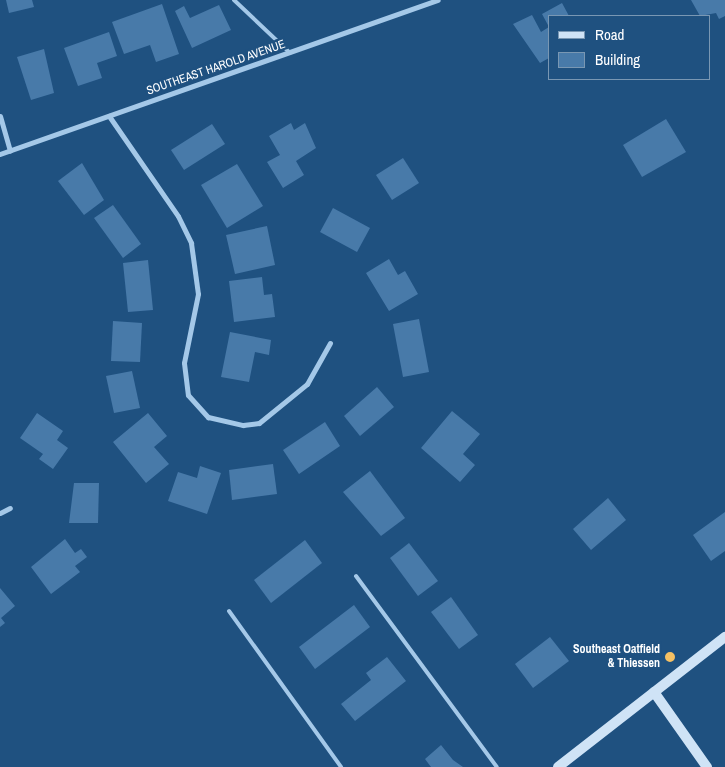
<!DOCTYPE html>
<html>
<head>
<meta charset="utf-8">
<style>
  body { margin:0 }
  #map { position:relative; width:725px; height:767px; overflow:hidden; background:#1f5180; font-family:"Archivo Narrow",sans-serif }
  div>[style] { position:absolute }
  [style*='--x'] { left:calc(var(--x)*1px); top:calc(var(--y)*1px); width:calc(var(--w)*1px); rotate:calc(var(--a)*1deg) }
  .building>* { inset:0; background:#487aa9 }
  .service>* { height:4px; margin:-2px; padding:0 2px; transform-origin:2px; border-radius:2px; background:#a4c8e8 }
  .minor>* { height:5px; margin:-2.5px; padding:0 2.5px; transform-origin:2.5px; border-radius:2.5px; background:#a4c8e8 }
  .secondary>* { height:10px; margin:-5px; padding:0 5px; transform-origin:5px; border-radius:5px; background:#cfe3f6 }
  .dots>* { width:14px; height:14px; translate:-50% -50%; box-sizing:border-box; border:2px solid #1f5180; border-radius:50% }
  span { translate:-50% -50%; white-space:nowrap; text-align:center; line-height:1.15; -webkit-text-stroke:4.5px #1f5180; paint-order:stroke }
  .street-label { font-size:12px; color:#fff }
  .poi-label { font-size:12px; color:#fff; font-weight:700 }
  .right { translate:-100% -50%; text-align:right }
  .legend { position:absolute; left:548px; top:15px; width:162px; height:65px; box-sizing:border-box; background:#1f5180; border:1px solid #7997b3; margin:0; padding:6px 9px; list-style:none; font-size:15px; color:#fff }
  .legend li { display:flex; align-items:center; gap:10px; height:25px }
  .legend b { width:25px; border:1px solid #7997b3 }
</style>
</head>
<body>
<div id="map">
  <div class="building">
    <i style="clip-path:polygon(6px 0,32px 0,34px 7px,9px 13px)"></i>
    <i style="clip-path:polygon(691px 0,725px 0,725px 16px,719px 19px,716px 13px,700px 16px)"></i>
    <i style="clip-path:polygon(562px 3px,569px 16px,549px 16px,549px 27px,542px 14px)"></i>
    <i style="clip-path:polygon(162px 4px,179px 54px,156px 62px,150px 45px,124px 54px,112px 22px)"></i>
    <i style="clip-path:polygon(219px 5px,231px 30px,192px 48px,175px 11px,184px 6px,190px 18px)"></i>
    <i style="clip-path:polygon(532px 15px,541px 32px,549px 27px,549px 58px,540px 63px,513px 24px)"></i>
    <i style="clip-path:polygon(109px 32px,117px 56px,97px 63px,102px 78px,78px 86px,64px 48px)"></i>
    <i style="clip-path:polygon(44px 49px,54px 93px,31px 100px,17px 57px)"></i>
    <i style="clip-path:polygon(666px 119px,686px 152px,642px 177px,623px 145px)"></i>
    <i style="clip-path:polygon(291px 123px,294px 130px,305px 123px,316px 148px,296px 161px,304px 175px,283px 188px,267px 162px,280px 155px,269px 136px)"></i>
    <i style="clip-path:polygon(212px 124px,225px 144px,184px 170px,171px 150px)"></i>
    <i style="clip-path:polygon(403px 158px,419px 183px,392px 200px,376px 175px)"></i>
    <i style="clip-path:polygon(82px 163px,104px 200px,84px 215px,58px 181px)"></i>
    <i style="clip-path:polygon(237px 164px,263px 206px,227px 228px,201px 185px)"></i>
    <i style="clip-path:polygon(113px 205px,141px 244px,123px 258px,94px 218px)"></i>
    <i style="clip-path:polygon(333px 208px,370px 228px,357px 252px,320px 232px)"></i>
    <i style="clip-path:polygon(267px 226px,275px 265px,235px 274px,226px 235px)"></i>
    <i style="clip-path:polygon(389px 259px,398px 275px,405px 271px,418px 294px,389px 311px,366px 273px)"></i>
    <i style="clip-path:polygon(148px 260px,153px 310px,128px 312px,123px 263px)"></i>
    <i style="clip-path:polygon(262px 277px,264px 295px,272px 294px,275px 317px,234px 322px,229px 281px)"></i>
    <i style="clip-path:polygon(419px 319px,429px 372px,403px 377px,393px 324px)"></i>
    <i style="clip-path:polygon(113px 321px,142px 323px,140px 362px,111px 361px)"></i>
    <i style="clip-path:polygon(230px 332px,271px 340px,269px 355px,255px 352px,249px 382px,221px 377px)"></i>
    <i style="clip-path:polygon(132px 371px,140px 408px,114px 413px,106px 376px)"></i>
    <i style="clip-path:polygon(377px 387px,394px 407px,360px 436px,344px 416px)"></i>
    <i style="clip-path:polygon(452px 411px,480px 434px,463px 454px,475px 465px,460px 482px,421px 448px)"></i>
    <i style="clip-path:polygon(37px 413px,63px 431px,57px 440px,68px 448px,53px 469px,39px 459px,43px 454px,20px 438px)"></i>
    <i style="clip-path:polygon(148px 413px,167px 436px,154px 447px,169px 464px,146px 483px,113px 442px)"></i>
    <i style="clip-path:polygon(325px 422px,340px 446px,299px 474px,283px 450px)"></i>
    <i style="clip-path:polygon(273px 464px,277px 494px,232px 500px,229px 470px)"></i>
    <i style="clip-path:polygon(200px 466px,221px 473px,207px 514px,168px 501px,178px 472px,197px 478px)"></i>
    <i style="clip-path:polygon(370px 471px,405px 518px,381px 536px,343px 492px)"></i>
    <i style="clip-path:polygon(74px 483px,99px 483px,98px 523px,69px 523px)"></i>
    <i style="clip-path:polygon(608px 498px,626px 520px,591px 550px,573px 529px)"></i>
    <i style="clip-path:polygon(725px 512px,725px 551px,711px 561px,693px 535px)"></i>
    <i style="clip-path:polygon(65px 539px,75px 553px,81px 549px,87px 557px,75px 566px,80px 572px,51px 594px,31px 567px)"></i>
    <i style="clip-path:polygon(305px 540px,322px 563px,271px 603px,254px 580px)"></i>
    <i style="clip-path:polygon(409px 543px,438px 581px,418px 596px,390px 558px)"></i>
    <i style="clip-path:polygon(0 588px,15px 606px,1px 618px,5px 623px,0 627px)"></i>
    <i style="clip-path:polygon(451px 597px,478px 635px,459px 649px,431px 612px)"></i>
    <i style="clip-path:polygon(354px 605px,370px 627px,315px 669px,299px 647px)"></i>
    <i style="clip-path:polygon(550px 637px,569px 661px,533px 688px,515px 664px)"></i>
    <i style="clip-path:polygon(387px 657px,406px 681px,355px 721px,341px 704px,371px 680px,366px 673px)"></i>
    <i style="clip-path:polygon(441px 745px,453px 760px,463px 767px,431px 767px,425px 759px)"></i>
  </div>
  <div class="service">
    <i style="--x:234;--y:0;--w:77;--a:43.4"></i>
    <i style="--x:356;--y:576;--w:237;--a:53.6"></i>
    <i style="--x:229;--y:611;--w:192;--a:54.3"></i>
  </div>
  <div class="minor">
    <i style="--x:0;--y:116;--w:36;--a:74"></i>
    <i style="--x:109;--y:116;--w:121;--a:55.4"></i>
    <i style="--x:178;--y:216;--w:30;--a:64"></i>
    <i style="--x:191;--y:243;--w:51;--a:82.2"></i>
    <i style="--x:198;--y:294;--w:70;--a:101.5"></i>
    <i style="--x:184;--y:363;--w:32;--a:83"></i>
    <i style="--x:188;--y:395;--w:30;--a:48"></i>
    <i style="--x:208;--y:417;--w:36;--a:13"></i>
    <i style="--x:243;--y:425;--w:16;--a:-7"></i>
    <i style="--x:259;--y:423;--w:62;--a:-39.1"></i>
    <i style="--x:307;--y:384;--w:47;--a:-60.7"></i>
    <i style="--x:0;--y:154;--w:464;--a:-19.4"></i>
    <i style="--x:0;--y:513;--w:11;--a:-27"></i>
  </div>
  <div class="secondary">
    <i style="--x:654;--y:692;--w:92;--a:54.8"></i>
    <i style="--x:558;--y:767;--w:212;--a:-37.9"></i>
  </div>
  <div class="dots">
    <i style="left:670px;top:657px;background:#f6c164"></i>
  </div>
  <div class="street-label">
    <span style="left:216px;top:68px;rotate:-19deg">SOUTHEAST HAROLD AVENUE</span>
  </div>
  <div class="poi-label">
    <span class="right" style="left:660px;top:657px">Southeast Oatfield<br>&amp; Thiessen</span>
  </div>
  <ul class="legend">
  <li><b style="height:6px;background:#cfe3f6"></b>Road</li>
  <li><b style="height:14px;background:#487aa9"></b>Building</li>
  </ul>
</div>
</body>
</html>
